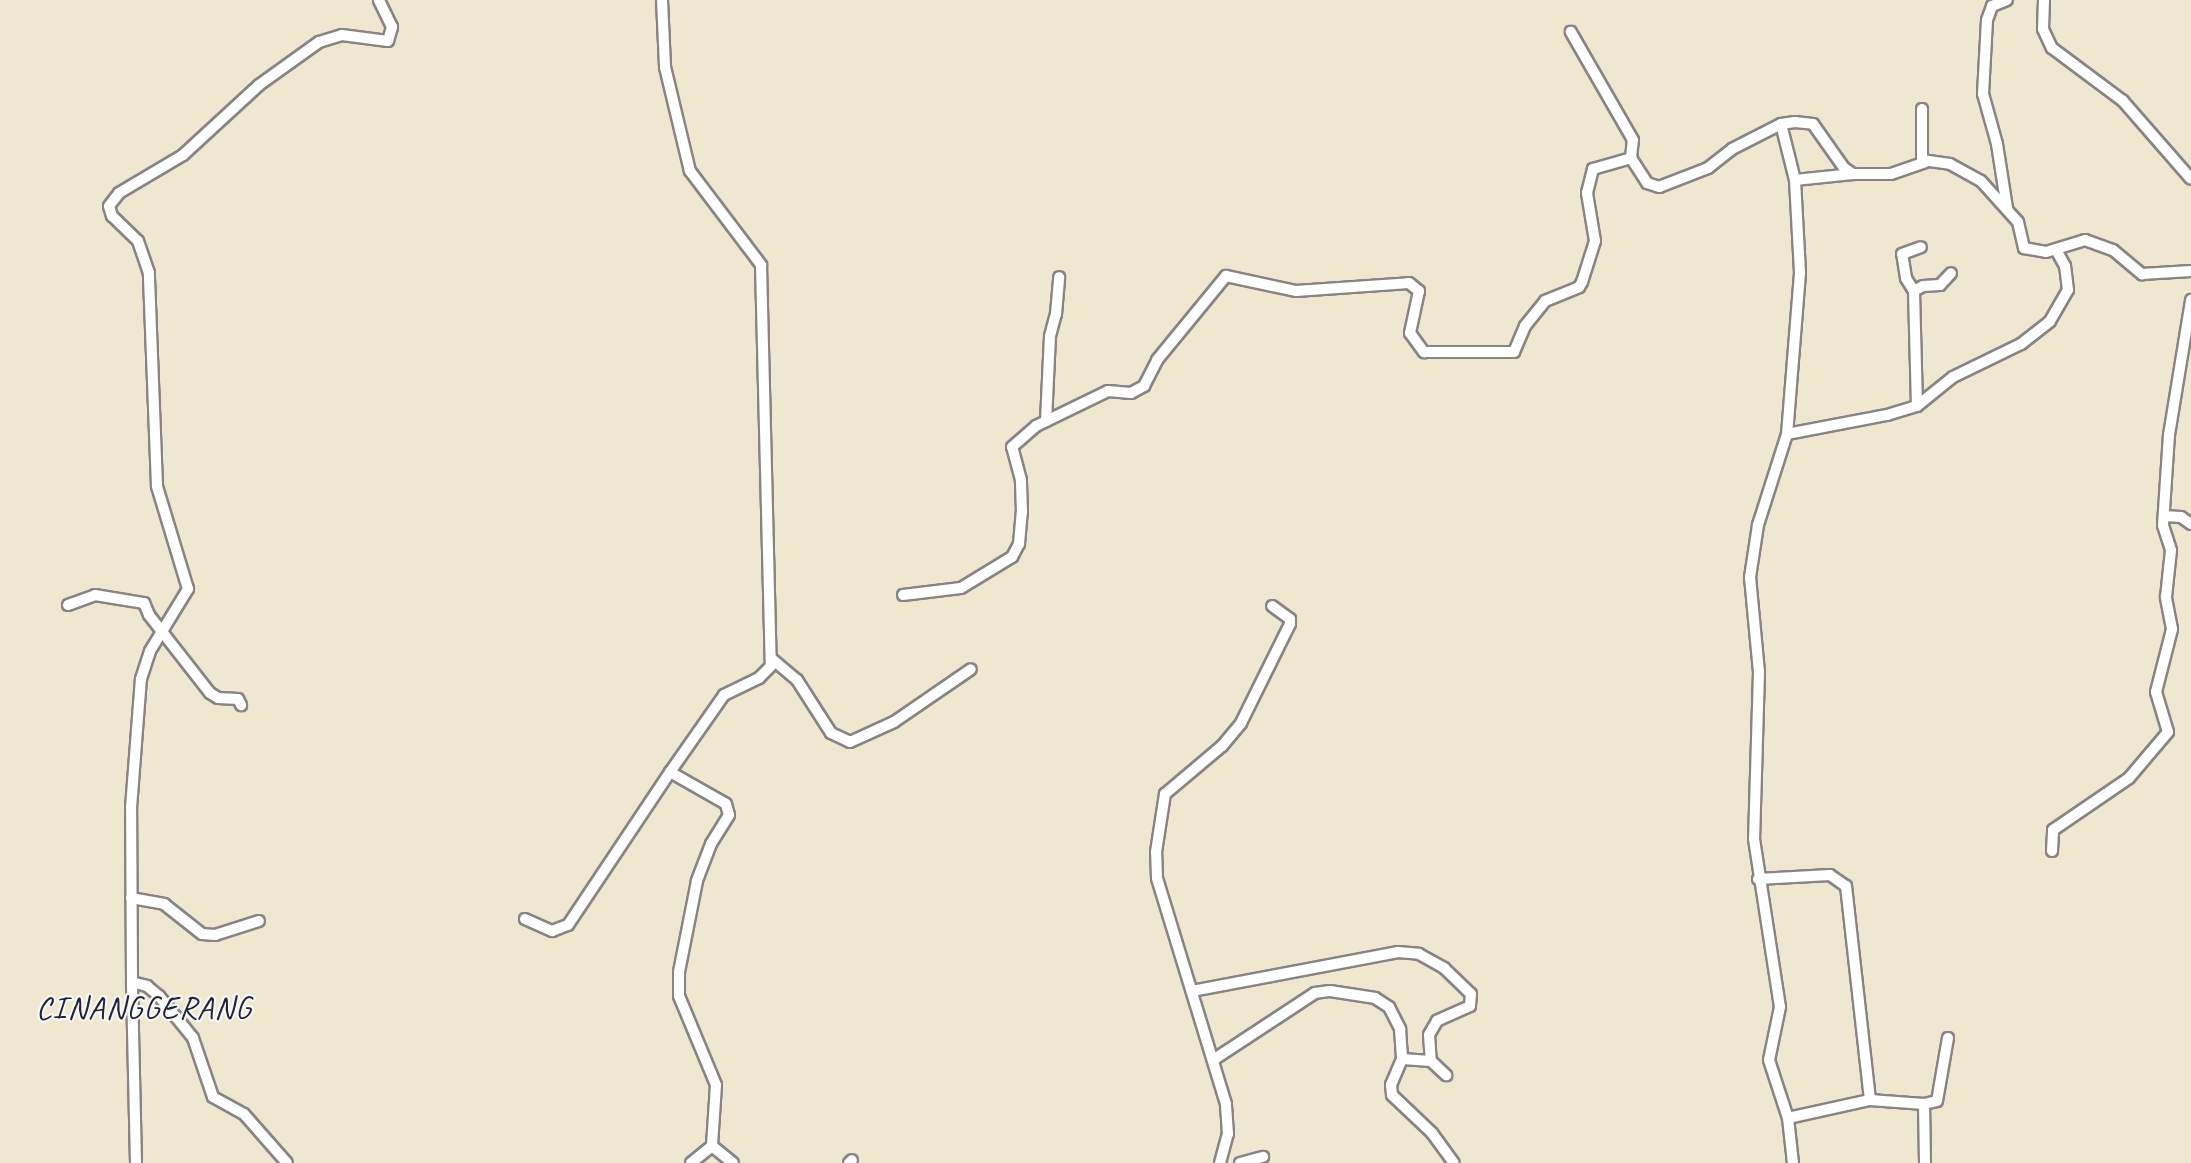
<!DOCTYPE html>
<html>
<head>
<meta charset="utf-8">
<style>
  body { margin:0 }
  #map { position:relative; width:2191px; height:1163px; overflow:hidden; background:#efe7cf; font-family:Caveat,sans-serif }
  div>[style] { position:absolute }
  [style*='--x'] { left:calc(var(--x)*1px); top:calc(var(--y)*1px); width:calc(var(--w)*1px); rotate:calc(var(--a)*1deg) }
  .roads { filter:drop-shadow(2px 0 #888485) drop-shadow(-2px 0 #888485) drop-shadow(0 2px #888485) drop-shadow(0 -2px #888485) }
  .minor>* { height:10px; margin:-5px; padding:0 5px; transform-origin:5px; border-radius:5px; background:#fff }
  span { translate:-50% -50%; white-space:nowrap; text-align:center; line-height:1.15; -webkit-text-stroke:4.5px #f6f6f2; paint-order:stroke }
  .quarter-label { font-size:32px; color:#22223b; letter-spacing:1.5px }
</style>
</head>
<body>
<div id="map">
  <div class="roads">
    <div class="minor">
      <i style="--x:662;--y:0;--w:67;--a:87.4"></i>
      <i style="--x:665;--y:67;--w:107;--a:76.5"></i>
      <i style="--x:690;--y:171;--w:118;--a:52.9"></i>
      <i style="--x:761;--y:265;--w:401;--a:88.6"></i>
      <i style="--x:771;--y:666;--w:17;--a:135"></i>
      <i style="--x:759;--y:678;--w:39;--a:154"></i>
      <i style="--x:724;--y:695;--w:94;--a:125"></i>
      <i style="--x:670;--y:772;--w:64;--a:29.7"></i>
      <i style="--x:726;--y:804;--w:11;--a:75"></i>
      <i style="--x:729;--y:815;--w:34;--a:122"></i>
      <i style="--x:711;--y:844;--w:40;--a:111"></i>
      <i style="--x:697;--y:881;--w:93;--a:101.2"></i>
      <i style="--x:679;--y:972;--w:24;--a:90"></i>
      <i style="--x:679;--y:996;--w:96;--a:67.4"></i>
      <i style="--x:716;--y:1085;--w:61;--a:93.8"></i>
      <i style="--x:712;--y:1146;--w:27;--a:39"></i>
      <i style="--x:2044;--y:0;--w:29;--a:92"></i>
      <i style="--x:2043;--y:29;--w:21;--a:65"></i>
      <i style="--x:2052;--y:48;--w:89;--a:36.7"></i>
      <i style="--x:2123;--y:101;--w:103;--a:48.9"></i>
      <i style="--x:1922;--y:109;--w:51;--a:90"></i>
      <i style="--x:1922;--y:160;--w:28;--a:8"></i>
      <i style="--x:1950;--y:164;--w:35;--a:29"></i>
      <i style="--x:1981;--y:181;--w:55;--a:47.9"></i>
      <i style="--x:2018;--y:222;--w:27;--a:77"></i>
      <i style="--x:2024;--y:248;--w:22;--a:10"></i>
      <i style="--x:2046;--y:252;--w:41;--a:-17.1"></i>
      <i style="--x:2085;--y:240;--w:30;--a:20"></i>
      <i style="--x:2113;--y:250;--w:38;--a:40"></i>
      <i style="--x:2142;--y:274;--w:49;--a:-3.5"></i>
      <i style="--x:1781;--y:124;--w:58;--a:76"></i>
      <i style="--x:1795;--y:180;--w:93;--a:86.9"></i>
      <i style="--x:1800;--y:273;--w:162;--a:94.6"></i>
      <i style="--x:1787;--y:434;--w:96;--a:107.7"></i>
      <i style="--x:1758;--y:525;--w:53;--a:98.7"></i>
      <i style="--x:1750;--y:577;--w:95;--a:84.6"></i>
      <i style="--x:1759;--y:672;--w:167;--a:91.7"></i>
      <i style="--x:1754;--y:839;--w:170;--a:81.2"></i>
      <i style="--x:1780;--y:1007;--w:54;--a:101.7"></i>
      <i style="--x:1769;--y:1060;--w:61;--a:71.9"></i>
      <i style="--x:1788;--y:1118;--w:45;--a:83.7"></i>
      <i style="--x:1631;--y:158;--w:30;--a:57"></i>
      <i style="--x:1647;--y:183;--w:13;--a:18"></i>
      <i style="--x:1659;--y:187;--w:53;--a:-21.2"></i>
      <i style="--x:1708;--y:168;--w:31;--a:-38"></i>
      <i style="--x:1732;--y:149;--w:55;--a:-27"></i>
      <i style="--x:1781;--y:124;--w:14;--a:-8"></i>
      <i style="--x:1795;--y:122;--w:18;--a:6"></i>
      <i style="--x:1813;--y:124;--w:54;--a:54.8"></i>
      <i style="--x:1844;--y:168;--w:11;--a:34"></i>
      <i style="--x:1853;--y:174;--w:38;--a:0"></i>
      <i style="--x:1891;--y:174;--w:36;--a:-19"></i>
      <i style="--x:1795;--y:180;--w:58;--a:-5.9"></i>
      <i style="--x:2007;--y:208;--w:65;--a:-98.9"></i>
      <i style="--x:1997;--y:144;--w:52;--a:-105.6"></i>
      <i style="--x:1983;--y:94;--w:74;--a:-86.9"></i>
      <i style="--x:1987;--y:20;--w:15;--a:-70"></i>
      <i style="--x:1992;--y:6;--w:16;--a:-22"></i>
      <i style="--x:1914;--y:291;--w:15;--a:-122"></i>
      <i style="--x:1906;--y:278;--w:24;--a:-99"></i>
      <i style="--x:1902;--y:254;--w:20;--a:-20"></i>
      <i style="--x:1917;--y:406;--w:46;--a:-38.9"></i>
      <i style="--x:1953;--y:377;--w:76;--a:-25.9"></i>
      <i style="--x:2021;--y:344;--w:37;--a:-38"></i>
      <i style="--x:2050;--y:321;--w:36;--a:-60"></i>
      <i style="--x:2068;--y:290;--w:24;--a:-97"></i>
      <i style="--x:2065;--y:266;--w:18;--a:-119"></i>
      <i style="--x:1046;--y:421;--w:85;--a:-87.3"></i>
      <i style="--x:1050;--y:336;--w:23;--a:-75"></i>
      <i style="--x:1056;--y:314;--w:37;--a:-85"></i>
      <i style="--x:1787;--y:434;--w:102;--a:-10.8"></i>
      <i style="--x:1887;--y:415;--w:31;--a:-17"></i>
      <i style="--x:1917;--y:406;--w:115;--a:-91.5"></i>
      <i style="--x:1914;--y:291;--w:10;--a:-29"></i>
      <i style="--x:1923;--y:286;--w:17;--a:-3"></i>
      <i style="--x:1940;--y:285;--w:16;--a:-47"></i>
      <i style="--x:2164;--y:516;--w:17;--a:3"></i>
      <i style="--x:2181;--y:517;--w:12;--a:35"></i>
      <i style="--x:903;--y:595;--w:58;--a:-6.9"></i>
      <i style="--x:961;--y:588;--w:60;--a:-31.3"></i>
      <i style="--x:1012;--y:557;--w:15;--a:-62"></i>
      <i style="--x:1019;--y:544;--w:32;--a:-85"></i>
      <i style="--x:1022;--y:512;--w:32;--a:-92"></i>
      <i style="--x:1021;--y:480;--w:34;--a:-105"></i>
      <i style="--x:1012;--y:447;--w:32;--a:-41"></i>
      <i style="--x:1036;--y:426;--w:80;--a:-25.9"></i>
      <i style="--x:1108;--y:391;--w:23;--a:5"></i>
      <i style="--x:1131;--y:393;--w:15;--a:-28"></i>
      <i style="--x:1144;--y:386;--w:29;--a:-63"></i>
      <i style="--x:1157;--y:360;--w:109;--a:-50.6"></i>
      <i style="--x:1226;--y:276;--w:72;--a:12.1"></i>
      <i style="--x:1296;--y:291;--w:113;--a:-4"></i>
      <i style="--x:1409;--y:283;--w:13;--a:39"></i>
      <i style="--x:1419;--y:291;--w:43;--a:102.1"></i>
      <i style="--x:1410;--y:333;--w:24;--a:54"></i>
      <i style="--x:1424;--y:352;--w:90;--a:0"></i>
      <i style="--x:1514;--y:352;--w:28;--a:-67"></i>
      <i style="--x:1525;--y:326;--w:32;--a:-51"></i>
      <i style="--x:1545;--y:301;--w:37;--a:-22"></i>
      <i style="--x:1579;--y:287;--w:6;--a:-59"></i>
      <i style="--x:1582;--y:282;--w:43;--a:-72.4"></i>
      <i style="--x:1595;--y:241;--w:49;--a:-99.5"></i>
      <i style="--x:1587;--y:193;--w:25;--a:-76"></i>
      <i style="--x:1593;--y:169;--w:40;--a:-16"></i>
      <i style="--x:1631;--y:158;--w:18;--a:-84"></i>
      <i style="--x:1633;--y:140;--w:125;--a:-119.9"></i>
      <i style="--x:68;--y:605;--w:29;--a:-20"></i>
      <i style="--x:95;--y:595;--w:50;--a:9.3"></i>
      <i style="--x:144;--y:603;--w:13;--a:67"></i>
      <i style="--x:149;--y:615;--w:99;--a:52"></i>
      <i style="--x:210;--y:693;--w:9;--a:32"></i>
      <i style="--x:218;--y:698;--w:20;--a:3"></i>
      <i style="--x:238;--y:699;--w:7;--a:63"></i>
      <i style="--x:772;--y:659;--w:33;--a:40"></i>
      <i style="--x:797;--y:680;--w:63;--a:57.3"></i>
      <i style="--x:831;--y:733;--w:21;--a:25"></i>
      <i style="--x:850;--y:742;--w:48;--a:-24.4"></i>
      <i style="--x:894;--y:722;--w:93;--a:-34.5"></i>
      <i style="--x:2052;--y:851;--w:21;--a:-87"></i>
      <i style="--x:2053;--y:830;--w:92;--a:-34.4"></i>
      <i style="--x:2129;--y:778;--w:60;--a:-49.7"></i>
      <i style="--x:2168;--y:732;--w:42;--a:-106.7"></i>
      <i style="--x:2156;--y:692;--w:65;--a:-75.7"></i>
      <i style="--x:2172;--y:629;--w:33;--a:-101"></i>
      <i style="--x:2166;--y:597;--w:47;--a:-83.9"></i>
      <i style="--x:2171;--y:550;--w:26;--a:-108"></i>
      <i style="--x:2163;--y:525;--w:90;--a:-86.2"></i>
      <i style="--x:2169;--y:435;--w:137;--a:-80.7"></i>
      <i style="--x:1758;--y:879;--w:72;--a:-3.2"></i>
      <i style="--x:1830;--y:875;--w:19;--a:35"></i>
      <i style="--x:1846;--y:886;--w:215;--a:83.6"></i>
      <i style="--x:131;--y:898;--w:34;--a:10"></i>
      <i style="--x:164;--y:904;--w:48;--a:38.3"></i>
      <i style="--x:202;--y:934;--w:13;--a:4"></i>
      <i style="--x:215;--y:935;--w:46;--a:-17.7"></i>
      <i style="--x:525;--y:919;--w:30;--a:24"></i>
      <i style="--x:552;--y:931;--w:17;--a:-21"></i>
      <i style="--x:568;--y:925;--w:184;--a:-56.3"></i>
      <i style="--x:132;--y:982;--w:174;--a:-90.3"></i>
      <i style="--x:131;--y:808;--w:129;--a:-85.6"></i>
      <i style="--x:141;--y:679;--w:29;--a:-72"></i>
      <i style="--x:150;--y:651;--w:73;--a:-58.5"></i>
      <i style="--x:188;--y:589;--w:108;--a:-106.8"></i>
      <i style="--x:157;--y:486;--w:213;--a:-92.2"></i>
      <i style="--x:149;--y:273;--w:34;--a:-109"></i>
      <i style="--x:138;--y:241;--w:36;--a:-136"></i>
      <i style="--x:112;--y:216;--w:10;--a:-107"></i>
      <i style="--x:109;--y:206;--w:16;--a:-52"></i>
      <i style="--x:119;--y:193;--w:74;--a:-30.7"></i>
      <i style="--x:183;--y:155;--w:103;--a:-42.6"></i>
      <i style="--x:259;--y:85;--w:74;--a:-35.6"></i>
      <i style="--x:319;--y:42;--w:24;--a:-17"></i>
      <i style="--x:342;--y:35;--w:46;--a:7.4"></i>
      <i style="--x:388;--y:41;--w:15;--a:-74"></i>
      <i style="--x:392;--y:27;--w:30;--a:-116"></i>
      <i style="--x:1192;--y:991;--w:210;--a:-10.7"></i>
      <i style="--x:1398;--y:952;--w:21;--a:5"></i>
      <i style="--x:1419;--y:954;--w:29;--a:29"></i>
      <i style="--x:1444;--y:968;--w:37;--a:44"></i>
      <i style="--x:1471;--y:994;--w:12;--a:95"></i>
      <i style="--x:1470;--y:1006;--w:36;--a:156"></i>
      <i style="--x:1437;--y:1021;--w:16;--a:120"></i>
      <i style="--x:1429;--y:1035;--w:26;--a:86"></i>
      <i style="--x:1431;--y:1061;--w:21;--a:43"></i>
      <i style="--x:1402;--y:1059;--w:29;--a:4"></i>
      <i style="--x:1213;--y:1060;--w:122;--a:-33.3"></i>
      <i style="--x:1315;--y:993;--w:15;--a:-8"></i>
      <i style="--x:1330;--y:991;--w:46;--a:8.8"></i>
      <i style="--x:1375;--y:998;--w:17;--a:33"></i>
      <i style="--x:1389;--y:1007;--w:25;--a:63"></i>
      <i style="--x:1400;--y:1029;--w:30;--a:86"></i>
      <i style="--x:1402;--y:1059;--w:28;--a:113"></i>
      <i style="--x:1391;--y:1085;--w:10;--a:84"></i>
      <i style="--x:1392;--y:1095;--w:55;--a:43.5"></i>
      <i style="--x:1432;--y:1133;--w:37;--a:54"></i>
      <i style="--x:1924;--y:1104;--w:59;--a:89"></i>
      <i style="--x:1788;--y:1118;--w:84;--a:-12.4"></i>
      <i style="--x:1870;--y:1100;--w:54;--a:4.2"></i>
      <i style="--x:1924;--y:1104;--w:13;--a:-13"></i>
      <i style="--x:1937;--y:1101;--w:64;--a:-80.1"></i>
      <i style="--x:136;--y:1163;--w:181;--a:-91.3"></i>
      <i style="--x:132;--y:982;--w:16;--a:15"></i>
      <i style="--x:147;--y:986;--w:16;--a:40"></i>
      <i style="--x:159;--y:996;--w:54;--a:51"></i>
      <i style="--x:193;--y:1038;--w:62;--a:71.3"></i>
      <i style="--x:213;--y:1097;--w:35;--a:29"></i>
      <i style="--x:244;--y:1114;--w:65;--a:48.7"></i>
      <i style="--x:691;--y:1163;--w:27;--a:-39"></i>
      <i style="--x:849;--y:1163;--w:4;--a:-45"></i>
      <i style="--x:1220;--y:1163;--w:30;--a:-75"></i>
      <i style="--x:1228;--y:1134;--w:30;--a:-94"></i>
      <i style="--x:1226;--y:1104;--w:236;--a:-107"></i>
      <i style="--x:1157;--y:878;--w:26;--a:-92"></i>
      <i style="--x:1156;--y:852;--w:59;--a:-81.2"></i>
      <i style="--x:1165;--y:794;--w:75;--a:-40.1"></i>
      <i style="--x:1222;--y:746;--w:30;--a:-50"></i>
      <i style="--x:1241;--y:723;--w:110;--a:-63.7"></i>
      <i style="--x:1290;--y:624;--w:5;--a:-90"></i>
      <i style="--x:1290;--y:619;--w:22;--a:-144"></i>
      <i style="--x:1240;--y:1163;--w:24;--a:-15"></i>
    </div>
  </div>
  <div class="quarter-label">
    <span style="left:144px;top:1008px">CINANGGERANG</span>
  </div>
</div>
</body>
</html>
